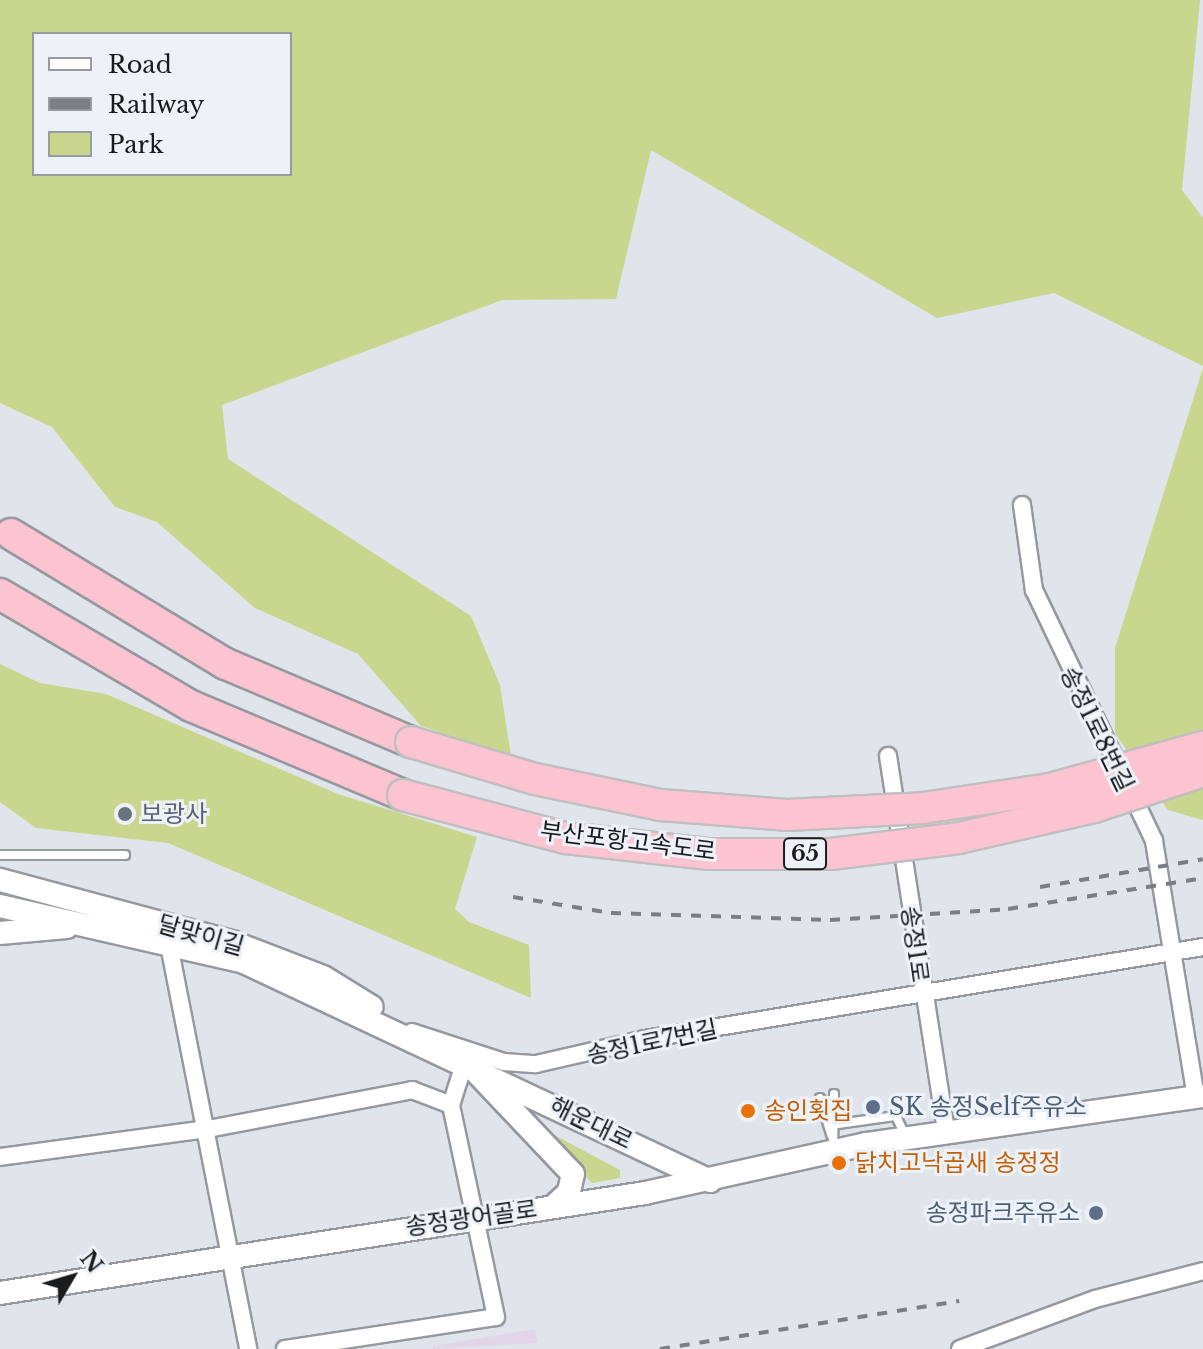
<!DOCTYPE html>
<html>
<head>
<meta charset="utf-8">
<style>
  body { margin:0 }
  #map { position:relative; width:1203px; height:1349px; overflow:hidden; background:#e0e4eb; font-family:"Libre Baskerville","Noto Sans KR",serif }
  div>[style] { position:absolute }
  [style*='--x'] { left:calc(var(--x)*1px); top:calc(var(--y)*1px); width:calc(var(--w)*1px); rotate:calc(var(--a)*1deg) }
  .industrial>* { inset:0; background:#e2d5e8 }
  .green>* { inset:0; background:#c9d68d }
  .roads { filter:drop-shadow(2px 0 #95999f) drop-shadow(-2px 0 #95999f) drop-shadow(0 2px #95999f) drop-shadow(0 -2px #95999f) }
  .service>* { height:8px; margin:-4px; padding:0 4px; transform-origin:4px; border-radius:4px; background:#fff }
  .minor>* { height:16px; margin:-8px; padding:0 8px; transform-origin:8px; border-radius:8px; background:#fff }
  .secondary>* { height:22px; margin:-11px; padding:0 11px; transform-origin:11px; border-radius:11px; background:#fff }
  .motorway>* { height:30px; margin:-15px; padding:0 15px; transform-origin:15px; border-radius:15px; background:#fcc3d1 }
  .rail>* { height:4px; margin-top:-2px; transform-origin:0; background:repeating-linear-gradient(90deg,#7b7e83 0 10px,transparent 0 20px) }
  .bridges { filter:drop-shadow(2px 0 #bfbfc0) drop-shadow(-2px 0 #bfbfc0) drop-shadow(0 2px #bfbfc0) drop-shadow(0 -2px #bfbfc0) }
  .motorway-bridge>* { height:30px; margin:-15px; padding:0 15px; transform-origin:15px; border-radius:15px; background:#fcc3d1 }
  .dots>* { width:22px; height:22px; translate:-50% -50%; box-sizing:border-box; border:4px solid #edf2f9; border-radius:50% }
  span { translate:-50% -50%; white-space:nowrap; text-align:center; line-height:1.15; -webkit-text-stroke:6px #edf2f9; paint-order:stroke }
  .shield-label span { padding:2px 6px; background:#edf2f9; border:2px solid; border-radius:6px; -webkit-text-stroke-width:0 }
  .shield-label { font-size:22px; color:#191b1d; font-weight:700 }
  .street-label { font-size:24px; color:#191b1d }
  .worship-label { font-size:24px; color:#5b616d }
  .left { translate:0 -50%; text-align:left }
  .service-label { font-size:24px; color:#4e5e75 }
  .right { translate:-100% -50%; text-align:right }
  .food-label { font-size:24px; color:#c56008 }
  .legend { position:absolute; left:32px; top:32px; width:260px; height:144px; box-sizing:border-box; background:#edf2f9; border:2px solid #989ca1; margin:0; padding:10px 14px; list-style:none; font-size:24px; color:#191b1d }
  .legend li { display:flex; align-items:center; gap:16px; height:40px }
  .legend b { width:40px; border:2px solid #989ca1 }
  .north { position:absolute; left:32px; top:1237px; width:80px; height:80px; -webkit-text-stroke:6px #edf2f9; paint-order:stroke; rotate:52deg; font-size:22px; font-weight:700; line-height:32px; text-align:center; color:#191b1d }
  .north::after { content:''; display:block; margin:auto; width:28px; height:36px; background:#191b1d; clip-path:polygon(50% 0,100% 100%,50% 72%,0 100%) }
</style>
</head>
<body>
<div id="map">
  <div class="industrial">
    <i style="clip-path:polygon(535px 1329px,538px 1343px,433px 1349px,433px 1346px)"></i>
  </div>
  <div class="green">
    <i style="clip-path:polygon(evenodd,0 0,1200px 0,1182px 190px,1203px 218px,1203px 366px,1054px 293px,937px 318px,651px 150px,616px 299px,502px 300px,222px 405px,228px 459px,471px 616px,500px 685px,511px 756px,421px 726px,358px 654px,255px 608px,157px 522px,115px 507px,52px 427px,0 403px,0 0,34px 34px,290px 34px,290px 174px,34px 174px,34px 34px)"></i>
    <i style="clip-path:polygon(1203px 368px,1203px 820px,1168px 810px,1115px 733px,1115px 648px)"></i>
    <i style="clip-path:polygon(0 664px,40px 683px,106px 694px,338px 794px,477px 837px,455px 909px,469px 922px,529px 945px,531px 998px,168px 843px,36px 828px,0 802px)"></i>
    <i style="clip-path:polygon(541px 1128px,620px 1170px,620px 1178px,592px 1183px)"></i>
  </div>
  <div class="roads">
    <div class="service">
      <i style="--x:0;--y:855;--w:125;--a:0"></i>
      <i style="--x:820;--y:1098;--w:39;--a:73"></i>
      <i style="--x:838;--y:1124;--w:59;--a:-7.9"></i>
      <i style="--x:896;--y:1116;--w:23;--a:65"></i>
      <i style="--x:833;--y:1151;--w:57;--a:-89"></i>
    </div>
    <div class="minor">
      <i style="--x:1022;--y:505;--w:86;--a:82"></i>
      <i style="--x:1034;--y:590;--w:278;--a:64.4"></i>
      <i style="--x:1154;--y:841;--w:259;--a:80.7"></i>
      <i style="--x:888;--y:756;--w:379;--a:81.2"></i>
      <i style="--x:169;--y:945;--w:412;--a:78.9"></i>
      <i style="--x:412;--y:1032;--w:97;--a:18.1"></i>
      <i style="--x:504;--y:1062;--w:32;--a:4"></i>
      <i style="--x:536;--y:1064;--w:112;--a:-12.9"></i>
      <i style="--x:645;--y:1039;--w:566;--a:-9.36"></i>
      <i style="--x:0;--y:1157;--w:210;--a:-7.7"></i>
      <i style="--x:208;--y:1129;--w:208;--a:-10.8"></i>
      <i style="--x:412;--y:1090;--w:42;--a:21"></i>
      <i style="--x:451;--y:1105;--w:46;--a:-72.3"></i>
      <i style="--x:285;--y:1349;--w:213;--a:-8.6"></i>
      <i style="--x:496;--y:1317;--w:217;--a:-102"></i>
      <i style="--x:960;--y:1349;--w:144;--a:-20.3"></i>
      <i style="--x:1095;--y:1299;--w:112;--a:-14.5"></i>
    </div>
    <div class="secondary">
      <i style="--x:0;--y:880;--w:240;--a:15"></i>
      <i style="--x:232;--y:942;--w:97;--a:21"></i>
      <i style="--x:323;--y:977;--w:57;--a:31.5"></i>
      <i style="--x:0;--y:906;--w:250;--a:12.9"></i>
      <i style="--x:244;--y:962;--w:515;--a:25.17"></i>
      <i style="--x:0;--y:933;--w:67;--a:-5.1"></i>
      <i style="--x:477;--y:1073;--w:139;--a:46.5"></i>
      <i style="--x:573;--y:1174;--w:18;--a:103"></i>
      <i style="--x:569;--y:1192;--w:21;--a:137"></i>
      <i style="--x:0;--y:1293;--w:653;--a:-8.81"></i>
      <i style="--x:645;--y:1193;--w:226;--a:-12.5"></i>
      <i style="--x:866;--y:1144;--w:340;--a:-8.1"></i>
    </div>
    <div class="motorway">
      <i style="--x:11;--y:534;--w:251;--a:31.2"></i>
      <i style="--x:226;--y:664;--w:201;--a:22.9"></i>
      <i style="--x:0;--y:594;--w:221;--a:30.4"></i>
      <i style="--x:191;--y:706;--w:230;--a:22.8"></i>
    </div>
  </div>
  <div class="rail">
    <i style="--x:1040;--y:887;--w:165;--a:-9.7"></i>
    <i style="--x:513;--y:897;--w:99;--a:9.3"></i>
    <i style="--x:611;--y:913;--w:219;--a:1.8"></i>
    <i style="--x:830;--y:920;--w:178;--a:-3.5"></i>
    <i style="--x:1008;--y:909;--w:197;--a:-9"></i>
    <i style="--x:660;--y:1349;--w:303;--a:-9.1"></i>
  </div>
  <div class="bridges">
    <div class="motorway-bridge">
      <i style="--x:411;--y:742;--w:129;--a:16.6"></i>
      <i style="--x:535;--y:779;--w:129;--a:11.7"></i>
      <i style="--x:661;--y:805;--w:126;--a:4.5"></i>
      <i style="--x:787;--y:815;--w:136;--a:-2.9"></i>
      <i style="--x:923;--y:808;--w:128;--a:-8.5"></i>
      <i style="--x:1050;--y:789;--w:159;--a:-15.4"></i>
      <i style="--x:403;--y:795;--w:169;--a:14.8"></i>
      <i style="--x:566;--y:838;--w:144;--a:6.4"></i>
      <i style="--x:709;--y:854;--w:122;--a:0"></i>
      <i style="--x:831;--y:854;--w:129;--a:-7.1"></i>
      <i style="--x:959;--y:838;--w:139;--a:-12.9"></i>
      <i style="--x:1094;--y:807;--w:115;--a:-18.3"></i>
    </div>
  </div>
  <div class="dots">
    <i style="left:125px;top:814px;background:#6b7280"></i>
    <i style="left:873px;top:1107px;background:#5c6f8a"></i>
    <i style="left:748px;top:1111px;background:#e8710a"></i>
    <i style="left:839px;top:1163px;background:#e8710a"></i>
    <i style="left:1096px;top:1213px;background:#5c6f8a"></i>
  </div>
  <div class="shield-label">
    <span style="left:805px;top:854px">65</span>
  </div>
  <div class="street-label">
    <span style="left:1097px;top:729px;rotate:64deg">송정1로8번길</span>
    <span style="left:628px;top:841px;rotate:7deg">부산포항고속도로</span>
    <span style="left:201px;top:935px;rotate:16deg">달맞이길</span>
    <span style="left:915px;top:944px;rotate:82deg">송정1로</span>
    <span style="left:652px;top:1042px;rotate:-12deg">송정1로7번길</span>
    <span style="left:591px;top:1123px;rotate:26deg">해운대로</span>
    <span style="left:471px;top:1218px;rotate:-8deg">송정광어골로</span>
  </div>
  <div class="worship-label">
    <span class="left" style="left:141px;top:814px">보광사</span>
  </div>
  <div class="service-label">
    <span class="left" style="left:889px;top:1107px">SK 송정Self주유소</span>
    <span class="right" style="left:1080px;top:1213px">송정파크주유소</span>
  </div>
  <div class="food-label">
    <span class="left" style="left:764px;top:1111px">송인횟집</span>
    <span class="left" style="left:855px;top:1163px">닭치고낙곱새 송정정</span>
  </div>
  <ul class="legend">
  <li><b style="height:10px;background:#fff"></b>Road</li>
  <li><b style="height:10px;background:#7b7e83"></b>Railway</li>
  <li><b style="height:22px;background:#c9d68d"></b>Park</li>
  </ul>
  <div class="north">N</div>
</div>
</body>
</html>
